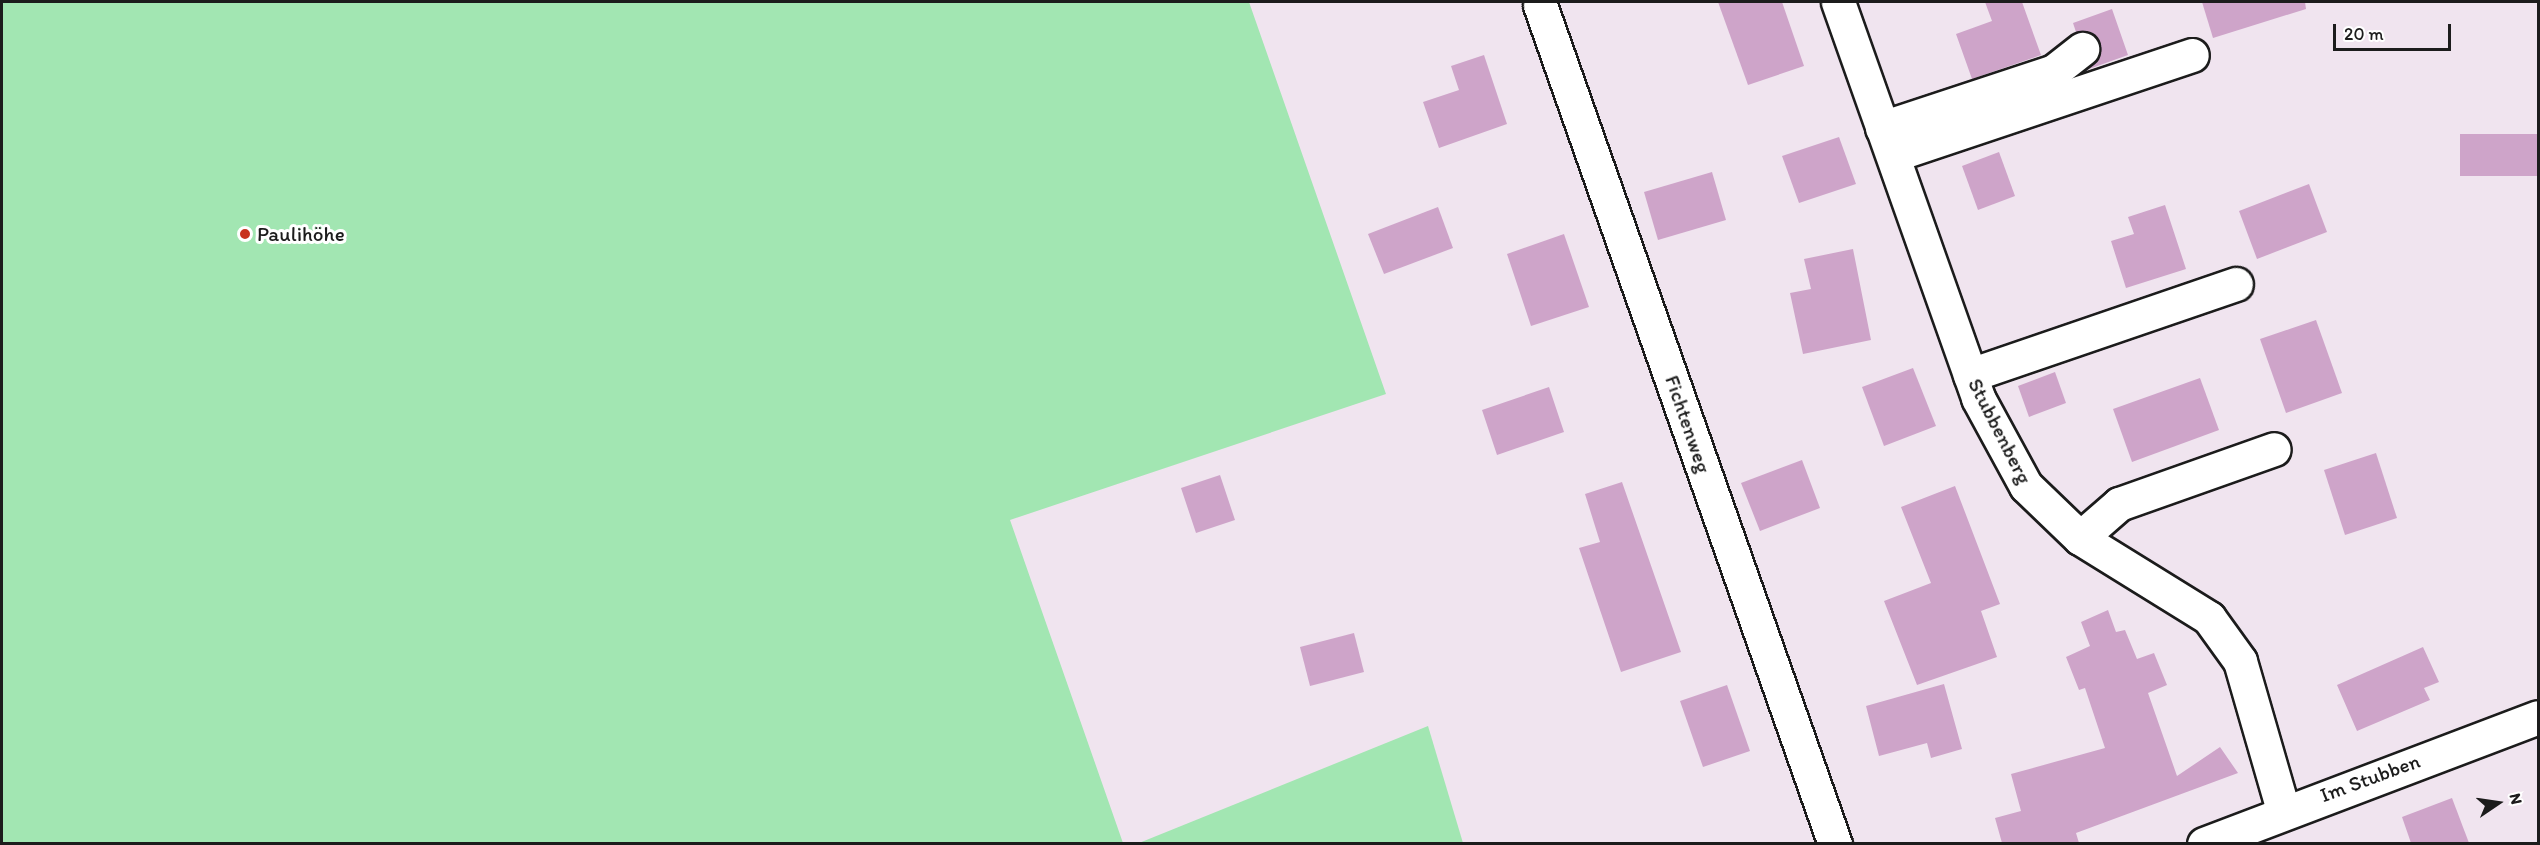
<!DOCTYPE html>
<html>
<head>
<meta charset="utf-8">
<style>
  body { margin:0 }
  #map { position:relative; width:2540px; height:845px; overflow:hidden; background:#f0e4ef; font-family:Itim,sans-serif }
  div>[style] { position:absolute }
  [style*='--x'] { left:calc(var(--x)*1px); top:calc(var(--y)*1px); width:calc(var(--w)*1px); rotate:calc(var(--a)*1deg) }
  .green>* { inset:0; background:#a2e6b2 }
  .building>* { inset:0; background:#cea4c9 }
  .roads { filter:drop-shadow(2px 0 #1c1c1c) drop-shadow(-2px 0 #1c1c1c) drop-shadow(0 2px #1c1c1c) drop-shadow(0 -2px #1c1c1c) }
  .minor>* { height:33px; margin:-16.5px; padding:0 16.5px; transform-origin:16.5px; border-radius:16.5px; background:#fff }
  .dots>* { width:16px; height:16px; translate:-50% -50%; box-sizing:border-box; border:3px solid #fff; border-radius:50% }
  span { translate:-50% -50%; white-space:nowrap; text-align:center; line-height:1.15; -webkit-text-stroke:6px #fff; paint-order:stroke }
  .poi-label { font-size:21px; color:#1c1c1c }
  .left { translate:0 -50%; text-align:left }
  .street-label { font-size:21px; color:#1c1c1c }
  .frame { position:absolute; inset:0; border:3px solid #1c1c1c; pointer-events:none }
  .north { position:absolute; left:2468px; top:773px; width:60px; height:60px; -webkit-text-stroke:4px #fff; paint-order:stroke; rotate:77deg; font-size:16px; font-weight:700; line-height:24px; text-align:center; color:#1c1c1c }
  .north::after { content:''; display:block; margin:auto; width:21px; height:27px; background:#1c1c1c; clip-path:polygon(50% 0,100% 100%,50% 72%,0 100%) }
  .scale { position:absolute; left:2333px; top:24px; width:118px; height:27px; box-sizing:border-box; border:3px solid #1c1c1c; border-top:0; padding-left:8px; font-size:18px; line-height:21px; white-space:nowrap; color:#1c1c1c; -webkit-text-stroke:4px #fff; paint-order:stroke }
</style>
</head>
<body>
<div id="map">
  <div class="green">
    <i style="clip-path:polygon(2px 2px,1249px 2px,1386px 394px,1010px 520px,1123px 843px,2px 843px)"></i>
    <i style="clip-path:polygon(1428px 726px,1463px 843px,1139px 843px)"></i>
  </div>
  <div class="building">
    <i style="clip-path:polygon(1718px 2px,1782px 2px,1804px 66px,1748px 85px)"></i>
    <i style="clip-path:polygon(1985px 2px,2022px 2px,2041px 55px,1972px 79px,1956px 34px,1992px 21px)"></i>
    <i style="clip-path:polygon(2202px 2px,2305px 2px,2306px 9px,2213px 38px)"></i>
    <i style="clip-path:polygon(2112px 9px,2128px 55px,2089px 69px,2100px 46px,2089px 32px,2076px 32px,2073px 23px)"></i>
    <i style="clip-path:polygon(1484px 55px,1507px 124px,1439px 148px,1423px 102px,1459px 90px,1451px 66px)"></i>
    <i style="clip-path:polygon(2460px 134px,2538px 134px,2538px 176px,2460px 176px)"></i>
    <i style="clip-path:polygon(1839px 137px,1856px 184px,1799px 203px,1782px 156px)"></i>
    <i style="clip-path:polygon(1999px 152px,2015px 196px,1978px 210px,1962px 166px)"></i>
    <i style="clip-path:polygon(1712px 172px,1726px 220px,1658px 240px,1644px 192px)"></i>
    <i style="clip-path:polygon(2309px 184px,2327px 232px,2257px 259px,2239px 211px)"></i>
    <i style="clip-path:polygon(2165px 205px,2186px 269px,2126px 288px,2111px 241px,2134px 234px,2128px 217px)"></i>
    <i style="clip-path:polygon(1438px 207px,1453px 248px,1384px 274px,1368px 234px)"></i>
    <i style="clip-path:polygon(1564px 234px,1589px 307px,1531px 326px,1507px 254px)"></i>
    <i style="clip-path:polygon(1853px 249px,1871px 340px,1803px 354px,1790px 293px,1811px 289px,1804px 259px)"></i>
    <i style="clip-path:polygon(2316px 320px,2342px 393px,2286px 413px,2260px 339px)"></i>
    <i style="clip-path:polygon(1913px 368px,1936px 426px,1884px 446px,1862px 387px)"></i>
    <i style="clip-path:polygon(2055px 372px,2066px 403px,2029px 417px,2018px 386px)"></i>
    <i style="clip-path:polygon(2200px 378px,2219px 430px,2132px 462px,2113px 409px)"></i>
    <i style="clip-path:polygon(1549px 387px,1564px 432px,1497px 455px,1482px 410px)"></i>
    <i style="clip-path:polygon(2376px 453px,2397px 518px,2345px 535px,2324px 470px)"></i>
    <i style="clip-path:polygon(1802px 460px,1820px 508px,1760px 531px,1741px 483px)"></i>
    <i style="clip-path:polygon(1220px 475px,1235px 520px,1196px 533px,1181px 488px)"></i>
    <i style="clip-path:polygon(1622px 482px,1681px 652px,1621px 672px,1579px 548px,1600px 542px,1585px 494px)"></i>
    <i style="clip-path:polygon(1955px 486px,2000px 604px,1981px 611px,1997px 657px,1917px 685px,1884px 601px,1931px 583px,1901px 507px)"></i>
    <i style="clip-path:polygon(2108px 610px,2116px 632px,2125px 630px,2137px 659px,2154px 653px,2167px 685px,2148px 693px,2177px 776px,2220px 747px,2238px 773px,2076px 833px,2079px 843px,2002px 843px,1995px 818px,2021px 811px,2011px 774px,2105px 748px,2085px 688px,2079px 690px,2066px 657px,2090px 646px,2081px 622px)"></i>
    <i style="clip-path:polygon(1354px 633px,1364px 672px,1310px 686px,1300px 647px)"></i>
    <i style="clip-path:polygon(2423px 647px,2439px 682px,2424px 688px,2430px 700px,2357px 731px,2337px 685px)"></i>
    <i style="clip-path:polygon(1944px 684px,1962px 749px,1931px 758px,1927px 743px,1879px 756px,1866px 706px)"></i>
    <i style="clip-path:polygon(1727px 685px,1750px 751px,1703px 767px,1680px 701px)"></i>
    <i style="clip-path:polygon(2452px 798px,2469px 843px,2411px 843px,2402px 817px)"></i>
  </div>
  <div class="roads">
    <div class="minor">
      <i style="--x:1838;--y:2;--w:420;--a:70.5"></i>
      <i style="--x:1978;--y:398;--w:100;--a:61.4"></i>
      <i style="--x:2026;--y:486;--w:75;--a:43.9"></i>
      <i style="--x:2080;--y:538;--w:152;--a:31.8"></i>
      <i style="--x:2209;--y:618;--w:53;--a:54.2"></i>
      <i style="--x:2240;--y:661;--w:155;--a:73.9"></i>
      <i style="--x:1540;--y:5;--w:889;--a:70.63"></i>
      <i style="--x:1882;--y:128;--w:181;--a:-18.3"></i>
      <i style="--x:2054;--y:71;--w:36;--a:-38"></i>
      <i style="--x:1893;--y:155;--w:315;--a:-18.5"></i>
      <i style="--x:1970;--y:375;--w:281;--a:-18.9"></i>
      <i style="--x:2080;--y:538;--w:52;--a:-41.1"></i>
      <i style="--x:2119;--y:504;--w:164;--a:-19.5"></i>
      <i style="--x:2204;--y:844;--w:357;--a:-20.8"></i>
    </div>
  </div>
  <div class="dots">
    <i style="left:245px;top:234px;background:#c8321e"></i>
  </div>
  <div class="poi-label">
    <span class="left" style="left:257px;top:234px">Paulihöhe</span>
  </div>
  <div class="street-label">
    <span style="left:1688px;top:424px;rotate:71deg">Fichtenweg</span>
    <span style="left:2000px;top:431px;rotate:63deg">Stubbenberg</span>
    <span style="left:2370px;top:778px;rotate:-20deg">Im Stubben</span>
  </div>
  <div class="frame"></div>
  <div class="north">N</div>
  <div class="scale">20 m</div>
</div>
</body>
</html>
